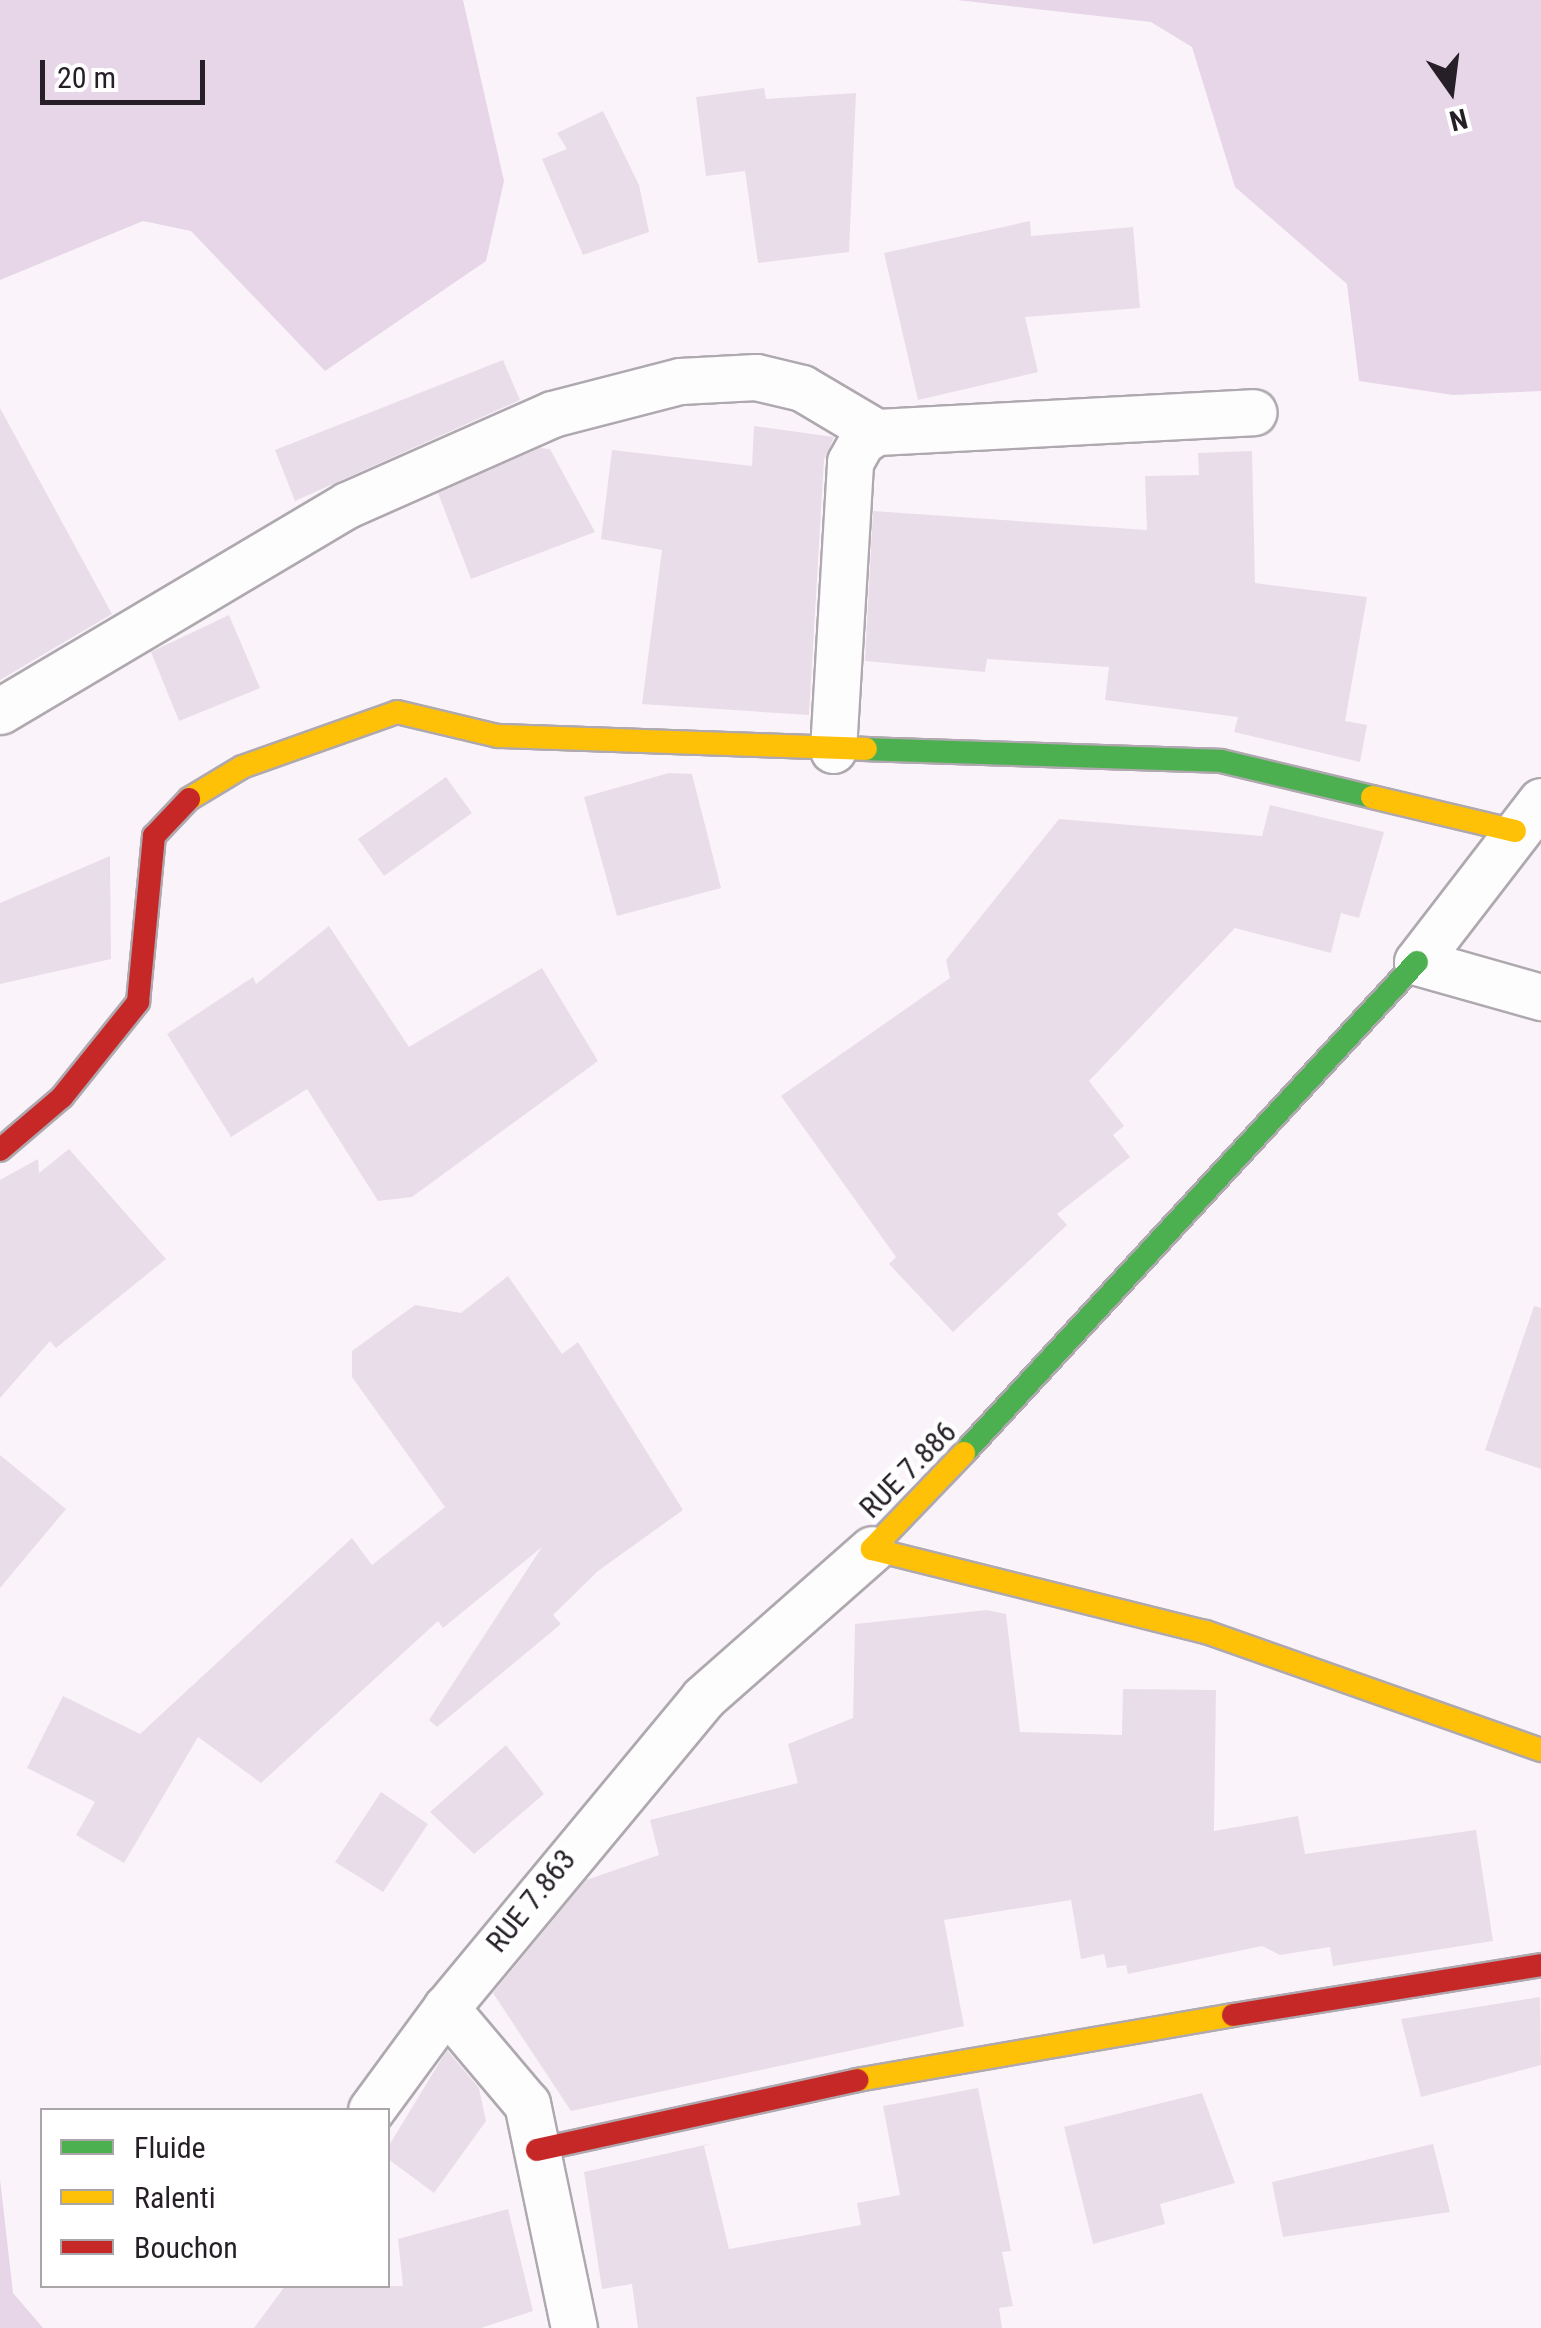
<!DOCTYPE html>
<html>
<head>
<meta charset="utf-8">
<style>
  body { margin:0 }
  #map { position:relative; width:1541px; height:2328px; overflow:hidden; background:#faf4fa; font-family:"Roboto Condensed",sans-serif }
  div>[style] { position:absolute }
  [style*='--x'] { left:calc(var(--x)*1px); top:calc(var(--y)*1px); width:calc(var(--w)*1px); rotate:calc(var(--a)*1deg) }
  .green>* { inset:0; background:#e7d5e8 }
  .building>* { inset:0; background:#e9dde9 }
  .roads { filter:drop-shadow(2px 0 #afa9af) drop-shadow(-2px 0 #afa9af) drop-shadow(0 2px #afa9af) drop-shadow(0 -2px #afa9af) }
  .street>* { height:45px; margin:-22.5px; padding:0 22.5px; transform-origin:22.5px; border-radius:22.5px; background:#fefdfe }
  .fast>* { height:22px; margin:-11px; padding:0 11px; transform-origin:11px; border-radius:11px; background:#4caf50 }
  .slow>* { height:22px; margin:-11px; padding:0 11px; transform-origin:11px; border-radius:11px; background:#ffc107 }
  .jam>* { height:22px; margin:-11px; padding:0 11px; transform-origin:11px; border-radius:11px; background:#c62828 }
  span { translate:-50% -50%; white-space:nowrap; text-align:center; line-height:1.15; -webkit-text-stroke:9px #fff; paint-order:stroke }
  .street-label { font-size:30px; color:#271f27 }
  .legend { position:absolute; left:40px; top:2108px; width:350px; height:180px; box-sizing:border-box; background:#fff; border:2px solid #a9a5a9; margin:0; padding:12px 18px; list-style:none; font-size:30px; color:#271f27 }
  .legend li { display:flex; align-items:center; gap:20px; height:50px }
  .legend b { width:50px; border:2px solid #a9a5a9 }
  .north { position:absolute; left:1401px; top:40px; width:100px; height:100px; -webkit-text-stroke:8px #fff; paint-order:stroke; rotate:166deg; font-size:28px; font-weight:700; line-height:40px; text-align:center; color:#271f27 }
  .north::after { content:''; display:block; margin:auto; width:35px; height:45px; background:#271f27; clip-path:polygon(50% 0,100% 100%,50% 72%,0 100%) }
  .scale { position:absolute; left:40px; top:60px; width:165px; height:45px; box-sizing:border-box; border:5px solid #271f27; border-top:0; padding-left:12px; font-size:30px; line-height:35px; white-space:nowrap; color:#271f27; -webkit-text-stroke:8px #fff; paint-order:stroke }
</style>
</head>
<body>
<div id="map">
  <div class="green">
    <i style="clip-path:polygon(0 0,463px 0,504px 181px,486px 261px,325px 371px,191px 231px,143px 221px,0 280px)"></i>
    <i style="clip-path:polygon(957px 0,1541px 0,1541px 391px,1453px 395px,1359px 381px,1347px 284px,1235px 187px,1192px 47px,1151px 22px)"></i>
    <i style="clip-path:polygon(0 2179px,13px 2293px,43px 2328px,0 2328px)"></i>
  </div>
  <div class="building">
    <i style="clip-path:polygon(764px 88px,766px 99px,856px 93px,849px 252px,758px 263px,745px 171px,706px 176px,696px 97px)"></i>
    <i style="clip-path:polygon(603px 111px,639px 185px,649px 232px,583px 255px,542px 159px,567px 149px,557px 133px)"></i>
    <i style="clip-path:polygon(1030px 221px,1031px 236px,1133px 227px,1140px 308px,1025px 317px,1038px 372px,918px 400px,884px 253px)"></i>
    <i style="clip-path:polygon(503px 360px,520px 400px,295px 501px,275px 450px)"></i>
    <i style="clip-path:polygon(0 408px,112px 614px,0 680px)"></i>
    <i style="clip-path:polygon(754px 426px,834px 437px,824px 460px,809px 715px,642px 704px,662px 550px,601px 539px,612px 450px,752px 466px)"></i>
    <i style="clip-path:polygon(540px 448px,550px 449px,595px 532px,471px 579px,438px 493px)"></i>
    <i style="clip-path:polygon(1252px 451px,1255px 583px,1367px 597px,1345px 721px,1367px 725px,1360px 762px,1234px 732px,1238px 717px,1105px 700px,1109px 667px,987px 659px,985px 672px,865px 661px,873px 511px,1147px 530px,1145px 476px,1199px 475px,1198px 453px)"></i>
    <i style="clip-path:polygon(229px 615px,260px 688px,179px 721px,151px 652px)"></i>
    <i style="clip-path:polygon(669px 773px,692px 774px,721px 888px,617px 916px,584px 797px)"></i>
    <i style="clip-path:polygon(446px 777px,472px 813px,384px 876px,358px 839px)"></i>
    <i style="clip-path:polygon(1270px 805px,1384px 832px,1359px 918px,1341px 913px,1331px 953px,1235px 928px,1089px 1081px,1124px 1126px,1113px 1135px,1130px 1157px,1057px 1214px,1067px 1225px,953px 1332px,889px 1264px,896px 1257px,781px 1096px,950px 978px,946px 960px,1059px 819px,1262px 836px)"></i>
    <i style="clip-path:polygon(110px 856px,111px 959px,0 984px,0 903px)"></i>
    <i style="clip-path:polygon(329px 926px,409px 1047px,542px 968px,598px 1061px,412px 1197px,378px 1201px,307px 1089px,231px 1137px,167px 1034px,253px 977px,256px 984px)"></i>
    <i style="clip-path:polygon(69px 1149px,166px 1259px,56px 1348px,50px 1341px,0 1398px,0 1180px,38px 1159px,39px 1173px)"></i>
    <i style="clip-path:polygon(508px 1276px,562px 1354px,578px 1342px,683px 1510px,598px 1571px,553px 1615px,561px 1624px,437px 1727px,429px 1720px,542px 1547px,443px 1628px,438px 1621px,261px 1783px,198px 1737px,124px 1863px,76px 1835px,95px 1802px,27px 1768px,63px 1696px,140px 1734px,352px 1538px,372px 1565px,445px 1507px,352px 1377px,352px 1351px,415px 1305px,461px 1313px)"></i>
    <i style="clip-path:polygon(1534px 1306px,1541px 1308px,1541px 1469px,1485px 1450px)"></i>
    <i style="clip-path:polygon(0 1455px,66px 1509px,0 1588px)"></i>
    <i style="clip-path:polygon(987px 1610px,1006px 1614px,1020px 1732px,1122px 1735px,1123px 1689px,1216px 1690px,1214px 1831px,1298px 1816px,1305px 1854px,1476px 1830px,1493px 1941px,1333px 1966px,1330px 1947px,1280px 1955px,1262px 1946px,1128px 1974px,1126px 1965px,1107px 1968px,1104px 1954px,1081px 1959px,1071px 1900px,944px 1920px,964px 2026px,571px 2111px,493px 1993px,586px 1880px,659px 1855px,650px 1820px,798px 1783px,788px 1744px,853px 1718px,855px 1624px)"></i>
    <i style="clip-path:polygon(506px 1745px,544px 1794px,474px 1854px,430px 1812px)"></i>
    <i style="clip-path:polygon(381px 1792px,428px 1824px,383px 1892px,335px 1862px)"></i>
    <i style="clip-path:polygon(1540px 1997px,1541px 2065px,1421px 2097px,1401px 2019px)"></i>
    <i style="clip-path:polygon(447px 2050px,479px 2088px,486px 2121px,434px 2193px,388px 2159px,388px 2147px)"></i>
    <i style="clip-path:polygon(978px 2088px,1011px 2251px,1002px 2252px,1013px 2306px,999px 2308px,1002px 2328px,638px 2328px,632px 2284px,602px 2289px,584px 2172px,714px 2143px,704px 2146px,729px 2249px,861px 2225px,857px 2203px,900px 2195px,883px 2106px)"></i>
    <i style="clip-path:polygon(1202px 2093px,1235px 2183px,1160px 2204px,1165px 2224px,1093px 2244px,1064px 2127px)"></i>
    <i style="clip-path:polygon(1433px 2144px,1450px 2212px,1283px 2237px,1272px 2182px)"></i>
    <i style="clip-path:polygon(508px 2209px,533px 2311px,481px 2328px,254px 2328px,285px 2286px,403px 2286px,398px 2239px)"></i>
  </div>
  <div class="roads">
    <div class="street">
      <i style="--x:0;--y:711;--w:404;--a:-30.7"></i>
      <i style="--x:347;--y:505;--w:224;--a:-23.9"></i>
      <i style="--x:552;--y:414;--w:132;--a:-14.5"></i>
      <i style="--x:680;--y:381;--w:76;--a:-3"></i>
      <i style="--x:756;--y:377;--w:47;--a:13.4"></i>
      <i style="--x:802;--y:388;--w:86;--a:30.7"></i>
      <i style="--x:833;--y:750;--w:289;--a:-86.6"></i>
      <i style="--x:850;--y:462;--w:23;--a:-61"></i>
      <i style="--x:861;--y:442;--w:18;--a:-34"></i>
      <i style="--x:876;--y:432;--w:378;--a:-3"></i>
      <i style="--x:1541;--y:801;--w:203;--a:127.6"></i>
      <i style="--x:1417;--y:962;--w:129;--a:15.8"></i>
      <i style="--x:371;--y:2110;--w:127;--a:-53.7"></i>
      <i style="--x:574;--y:2328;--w:229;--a:-101.8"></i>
      <i style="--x:527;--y:2104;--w:126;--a:-130.2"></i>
      <i style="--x:446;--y:2008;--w:403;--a:-50.3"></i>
      <i style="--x:703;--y:1698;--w:225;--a:-41.4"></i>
    </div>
    <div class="fast">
      <i style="--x:866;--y:749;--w:355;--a:1.9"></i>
      <i style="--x:1221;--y:761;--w:155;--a:13.4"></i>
      <i style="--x:964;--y:1453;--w:668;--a:-47.31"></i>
    </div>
    <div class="slow">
      <i style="--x:1372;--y:797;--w:147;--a:13.4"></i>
      <i style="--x:189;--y:799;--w:62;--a:-31.1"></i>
      <i style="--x:242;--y:767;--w:164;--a:-19.5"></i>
      <i style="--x:397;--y:712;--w:104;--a:13.4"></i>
      <i style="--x:498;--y:736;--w:368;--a:2"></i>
      <i style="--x:964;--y:1453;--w:133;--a:133.8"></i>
      <i style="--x:872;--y:1549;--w:344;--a:14"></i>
      <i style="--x:1206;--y:1632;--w:355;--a:19.4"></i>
      <i style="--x:857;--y:2080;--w:382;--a:-9.8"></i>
    </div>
    <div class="jam">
      <i style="--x:0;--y:1150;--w:82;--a:-40.5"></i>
      <i style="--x:62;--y:1097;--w:122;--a:-51.3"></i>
      <i style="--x:138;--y:1002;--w:167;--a:-84.5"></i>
      <i style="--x:154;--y:836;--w:51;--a:-46.6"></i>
      <i style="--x:1233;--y:2015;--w:312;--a:-9.2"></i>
      <i style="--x:537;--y:2150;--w:328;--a:-12.3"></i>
    </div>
  </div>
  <div class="street-label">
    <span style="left:908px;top:1470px;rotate:-45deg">RUE 7.886</span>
    <span style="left:531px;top:1901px;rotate:-51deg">RUE 7.863</span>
  </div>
  <ul class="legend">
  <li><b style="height:12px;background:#4caf50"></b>Fluide</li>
  <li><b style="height:12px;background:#ffc107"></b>Ralenti</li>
  <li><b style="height:12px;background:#c62828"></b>Bouchon</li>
  </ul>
  <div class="north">N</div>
  <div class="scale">20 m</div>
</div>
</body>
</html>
